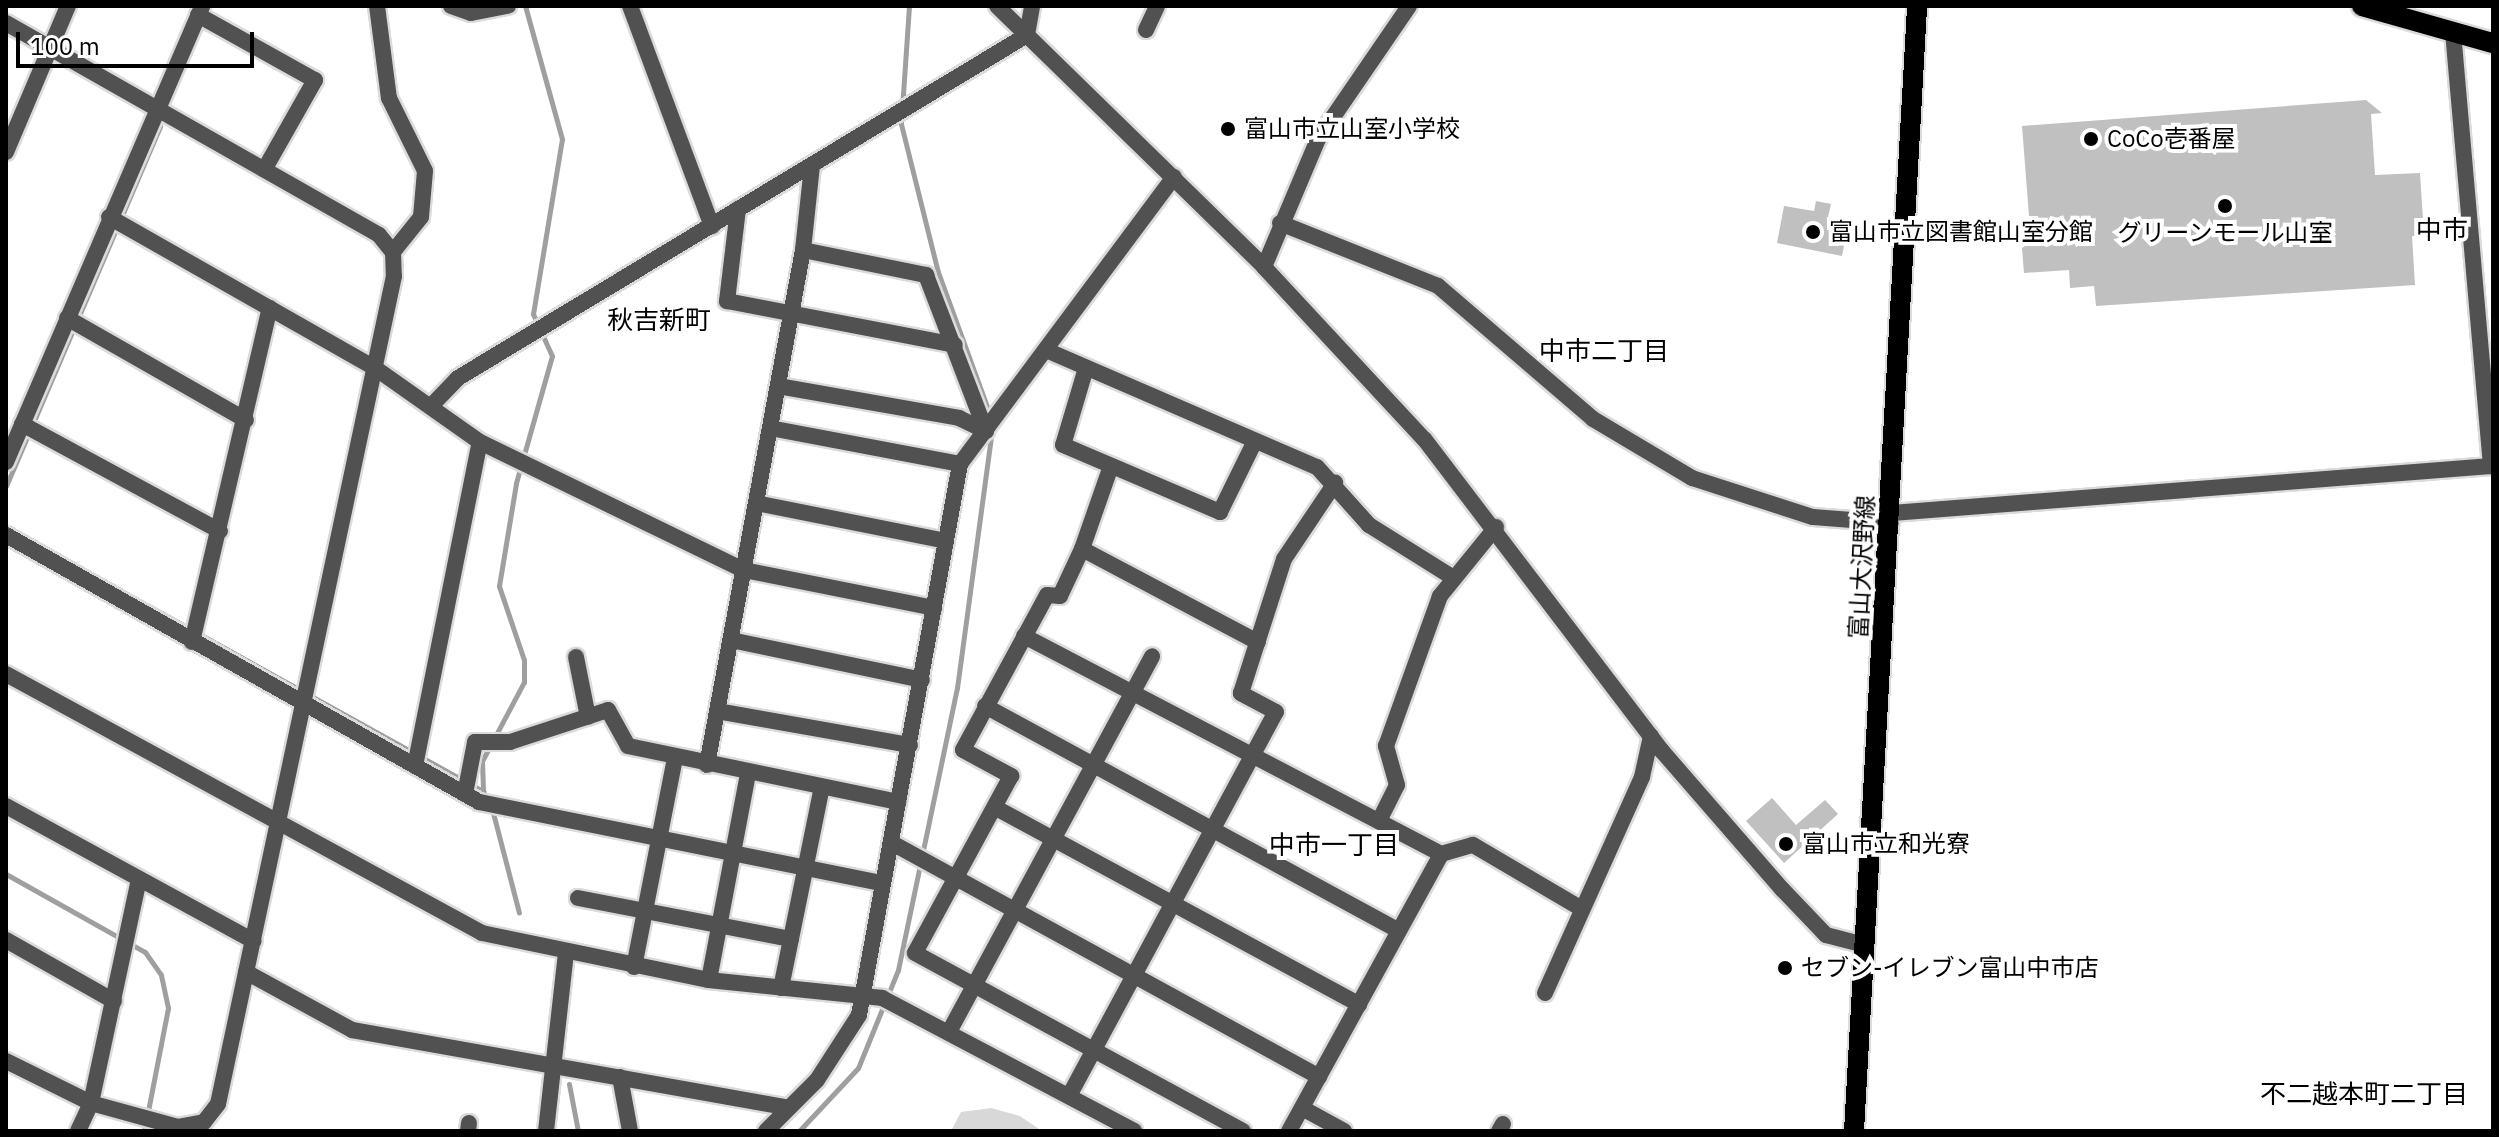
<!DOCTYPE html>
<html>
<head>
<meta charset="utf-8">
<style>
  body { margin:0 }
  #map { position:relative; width:2499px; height:1137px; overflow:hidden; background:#fff; font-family:"IBM Plex Sans","Noto Sans JP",sans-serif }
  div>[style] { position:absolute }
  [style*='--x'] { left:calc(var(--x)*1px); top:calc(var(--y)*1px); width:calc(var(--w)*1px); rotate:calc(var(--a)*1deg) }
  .green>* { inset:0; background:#d8d8d8 }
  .stream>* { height:5px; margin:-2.5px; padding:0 2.5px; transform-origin:2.5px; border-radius:2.5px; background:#9f9f9f }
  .building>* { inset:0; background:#c0c0c0 }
  .roads { filter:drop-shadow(2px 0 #dbdbdb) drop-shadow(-2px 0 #dbdbdb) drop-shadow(0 2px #dbdbdb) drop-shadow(0 -2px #dbdbdb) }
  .minor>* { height:16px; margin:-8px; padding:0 8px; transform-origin:8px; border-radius:8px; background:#515151 }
  .major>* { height:20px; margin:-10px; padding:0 10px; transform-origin:10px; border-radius:10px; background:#000 }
  .dots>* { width:22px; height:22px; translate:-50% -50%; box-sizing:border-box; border:4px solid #fff; border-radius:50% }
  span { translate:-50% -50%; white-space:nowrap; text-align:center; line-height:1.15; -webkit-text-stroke:8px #fff; paint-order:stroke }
  .poi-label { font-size:24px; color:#000 }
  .left { translate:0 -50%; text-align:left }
  .street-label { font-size:24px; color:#000 }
  .neighbourhood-label { font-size:26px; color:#000 }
  .frame { position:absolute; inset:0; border:8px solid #000; pointer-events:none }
  .scale { position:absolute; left:16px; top:32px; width:238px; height:36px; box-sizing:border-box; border:4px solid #000; border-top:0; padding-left:10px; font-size:24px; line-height:28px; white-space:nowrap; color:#000; -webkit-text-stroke:6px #fff; paint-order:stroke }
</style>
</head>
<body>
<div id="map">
  <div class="green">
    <i style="clip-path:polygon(991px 1108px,1020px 1116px,1042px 1131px,951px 1131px,961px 1112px)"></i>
  </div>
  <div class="stream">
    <i style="--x:909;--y:6;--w:118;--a:93.9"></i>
    <i style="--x:901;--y:124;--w:153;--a:76"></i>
    <i style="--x:938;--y:272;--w:152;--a:70"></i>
    <i style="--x:6;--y:486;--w:391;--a:-66.8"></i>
    <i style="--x:147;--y:605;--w:385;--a:29"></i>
    <i style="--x:483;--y:790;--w:29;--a:-92"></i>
    <i style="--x:482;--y:761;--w:89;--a:-62"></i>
    <i style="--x:524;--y:682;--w:22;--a:-90"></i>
    <i style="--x:524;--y:660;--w:78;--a:-108.7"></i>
    <i style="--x:499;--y:586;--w:104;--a:-80.6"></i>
    <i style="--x:516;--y:483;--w:132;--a:-74.2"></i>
    <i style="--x:552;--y:356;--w:46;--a:-114.3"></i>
    <i style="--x:533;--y:314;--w:177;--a:-80.6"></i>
    <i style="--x:562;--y:139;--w:138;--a:-105.5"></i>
    <i style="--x:492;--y:809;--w:107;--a:75.4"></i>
    <i style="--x:6;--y:874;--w:159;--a:29.3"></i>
    <i style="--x:145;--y:952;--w:28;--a:55"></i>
    <i style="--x:161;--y:975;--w:34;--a:78"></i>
    <i style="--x:168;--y:1008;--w:125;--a:101"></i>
    <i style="--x:569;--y:1084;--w:48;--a:79.2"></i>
    <i style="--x:799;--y:1131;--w:86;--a:-46.9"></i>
    <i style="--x:858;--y:1068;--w:106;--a:-67.8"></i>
    <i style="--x:898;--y:970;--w:288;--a:-78.2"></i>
    <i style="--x:957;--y:688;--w:262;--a:-82.3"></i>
  </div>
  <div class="building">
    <i style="clip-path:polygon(2366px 100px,2382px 113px,2371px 114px,2375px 175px,2420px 173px,2424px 236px,2412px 236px,2415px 285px,2096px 306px,2094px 286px,2070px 288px,2069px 270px,2024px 273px,2022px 248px,2031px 242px,2022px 126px)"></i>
    <i style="clip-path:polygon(1816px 201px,1831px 204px,1828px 217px,1849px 221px,1842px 256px,1777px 243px,1784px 206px,1814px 211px)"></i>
    <i style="clip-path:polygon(1772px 798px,1796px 825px,1825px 800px,1838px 814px,1784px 863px,1746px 821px)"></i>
  </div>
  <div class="roads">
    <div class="minor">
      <i style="--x:377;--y:6;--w:93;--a:82.6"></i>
      <i style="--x:389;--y:98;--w:81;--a:63.7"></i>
      <i style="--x:425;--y:171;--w:46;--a:95"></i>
      <i style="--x:421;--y:217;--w:45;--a:128.7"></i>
      <i style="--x:451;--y:6;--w:21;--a:19"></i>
      <i style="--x:471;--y:13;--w:38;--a:-11"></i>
      <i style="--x:630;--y:6;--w:235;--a:69.6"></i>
      <i style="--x:997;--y:6;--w:373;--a:44.3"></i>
      <i style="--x:1264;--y:267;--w:236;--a:47.1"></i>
      <i style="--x:1425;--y:440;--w:391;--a:52.7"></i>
      <i style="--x:1662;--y:751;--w:183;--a:49"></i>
      <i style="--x:1782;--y:889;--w:64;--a:46.3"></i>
      <i style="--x:1826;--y:935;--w:40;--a:14.4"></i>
      <i style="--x:198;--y:15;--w:134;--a:29.1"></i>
      <i style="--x:315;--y:80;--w:103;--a:119.5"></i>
      <i style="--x:6;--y:23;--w:429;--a:29.6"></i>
      <i style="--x:379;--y:235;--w:22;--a:51"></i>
      <i style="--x:393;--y:252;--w:24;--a:88"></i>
      <i style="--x:394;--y:276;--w:846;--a:102"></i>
      <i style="--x:218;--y:1104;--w:23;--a:128"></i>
      <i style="--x:204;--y:1122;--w:26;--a:169"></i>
      <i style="--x:178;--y:1127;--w:90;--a:-164.6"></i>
      <i style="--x:91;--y:1103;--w:95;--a:-153.7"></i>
      <i style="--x:1146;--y:30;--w:26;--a:-65"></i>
      <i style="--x:6;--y:152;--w:159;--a:-67"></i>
      <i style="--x:738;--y:209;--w:93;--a:96.8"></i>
      <i style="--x:727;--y:301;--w:232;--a:10.9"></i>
      <i style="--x:109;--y:217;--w:306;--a:29.6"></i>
      <i style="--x:375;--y:368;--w:128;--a:35.2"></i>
      <i style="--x:480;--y:442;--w:293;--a:25.9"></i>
      <i style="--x:744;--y:570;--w:194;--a:11.3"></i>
      <i style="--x:1280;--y:223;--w:170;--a:21.7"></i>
      <i style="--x:1438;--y:286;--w:204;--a:40.6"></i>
      <i style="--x:1593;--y:419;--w:115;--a:30.8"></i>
      <i style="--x:1692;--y:478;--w:127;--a:17.9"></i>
      <i style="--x:1813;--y:517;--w:78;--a:4.4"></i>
      <i style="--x:803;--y:250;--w:126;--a:11.5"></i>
      <i style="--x:926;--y:275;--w:167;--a:69"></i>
      <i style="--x:1264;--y:267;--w:139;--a:-67.1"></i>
      <i style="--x:1318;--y:139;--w:161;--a:-55.6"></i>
      <i style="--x:67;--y:318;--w:206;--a:29.7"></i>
      <i style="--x:1046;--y:350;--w:295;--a:23.4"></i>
      <i style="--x:1317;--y:467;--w:78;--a:48.1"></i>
      <i style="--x:1369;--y:525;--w:98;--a:32.1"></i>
      <i style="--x:1086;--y:368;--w:80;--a:106.6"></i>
      <i style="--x:1063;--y:445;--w:171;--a:23.1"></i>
      <i style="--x:1220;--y:512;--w:79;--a:-63.8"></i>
      <i style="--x:778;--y:386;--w:184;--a:10"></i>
      <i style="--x:959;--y:418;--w:30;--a:26"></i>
      <i style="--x:432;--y:405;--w:37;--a:-46"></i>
      <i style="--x:458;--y:378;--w:664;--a:-31.08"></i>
      <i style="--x:1027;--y:35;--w:29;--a:-80"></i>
      <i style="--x:22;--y:424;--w:225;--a:28.4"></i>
      <i style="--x:770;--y:428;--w:193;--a:10.7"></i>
      <i style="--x:6;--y:462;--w:496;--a:-66.7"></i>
      <i style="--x:1111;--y:466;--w:88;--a:109.3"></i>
      <i style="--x:1082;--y:549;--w:199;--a:27.9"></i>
      <i style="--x:756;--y:503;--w:194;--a:11.3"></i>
      <i style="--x:1892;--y:513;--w:601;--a:-4.49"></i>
      <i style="--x:2491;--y:466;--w:436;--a:-95"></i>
      <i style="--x:6;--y:535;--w:543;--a:29.44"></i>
      <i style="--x:479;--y:802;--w:409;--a:11.4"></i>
      <i style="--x:1082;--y:549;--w:52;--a:115.1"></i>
      <i style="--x:1060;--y:596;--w:13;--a:-176"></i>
      <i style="--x:1047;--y:595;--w:176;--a:118.5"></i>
      <i style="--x:963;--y:750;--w:55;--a:28.4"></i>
      <i style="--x:1011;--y:776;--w:201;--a:118.5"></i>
      <i style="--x:915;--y:953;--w:373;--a:28.5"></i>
      <i style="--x:1024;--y:636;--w:471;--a:27.6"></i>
      <i style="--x:731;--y:640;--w:195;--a:11.8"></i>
      <i style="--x:192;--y:642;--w:343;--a:-76.9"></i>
      <i style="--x:576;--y:657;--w:61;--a:78.7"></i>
      <i style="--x:6;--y:674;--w:542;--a:28.55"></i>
      <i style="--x:482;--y:933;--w:232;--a:11.7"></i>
      <i style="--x:709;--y:980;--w:174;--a:5.9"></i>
      <i style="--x:882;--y:998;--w:285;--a:27.8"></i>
      <i style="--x:985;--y:706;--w:471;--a:28.5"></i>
      <i style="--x:717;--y:711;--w:196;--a:10"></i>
      <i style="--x:707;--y:765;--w:524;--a:-79.44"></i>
      <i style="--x:803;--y:250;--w:84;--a:-83.9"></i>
      <i style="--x:415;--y:766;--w:330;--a:-78.7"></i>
      <i style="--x:465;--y:794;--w:53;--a:-79.1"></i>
      <i style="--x:475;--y:742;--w:35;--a:0"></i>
      <i style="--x:510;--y:742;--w:103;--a:-18.1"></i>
      <i style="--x:608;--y:710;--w:41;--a:60.9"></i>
      <i style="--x:628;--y:746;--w:276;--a:11.7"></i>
      <i style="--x:6;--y:806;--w:282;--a:28.6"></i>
      <i style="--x:996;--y:808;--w:413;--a:28.4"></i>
      <i style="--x:1379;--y:821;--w:40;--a:-63.4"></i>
      <i style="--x:1397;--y:785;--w:41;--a:-105.8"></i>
      <i style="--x:1386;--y:746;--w:159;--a:-70.2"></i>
      <i style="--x:1440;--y:596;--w:89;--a:-50.9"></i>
      <i style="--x:892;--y:843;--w:487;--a:28.7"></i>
      <i style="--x:578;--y:898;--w:217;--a:10.9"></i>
      <i style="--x:6;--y:940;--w:124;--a:29.5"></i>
      <i style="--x:634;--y:967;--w:213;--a:-78.9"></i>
      <i style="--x:246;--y:972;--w:121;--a:28.7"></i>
      <i style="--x:352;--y:1030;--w:443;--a:10.1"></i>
      <i style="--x:709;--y:980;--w:211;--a:-79.3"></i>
      <i style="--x:781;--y:988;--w:205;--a:-78.5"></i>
      <i style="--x:1545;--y:993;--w:237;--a:-65.8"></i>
      <i style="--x:1642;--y:777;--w:42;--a:-77.6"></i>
      <i style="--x:949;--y:1032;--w:427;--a:-61.6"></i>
      <i style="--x:620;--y:1077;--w:55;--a:79.5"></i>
      <i style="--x:1069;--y:1096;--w:436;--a:-61.7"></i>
      <i style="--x:1276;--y:712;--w:40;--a:-152"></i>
      <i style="--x:1241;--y:693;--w:141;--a:-72.2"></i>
      <i style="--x:1284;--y:559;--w:92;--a:-56.1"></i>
      <i style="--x:1302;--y:1108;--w:48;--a:28.7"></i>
      <i style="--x:78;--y:1131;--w:31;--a:-65"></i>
      <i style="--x:91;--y:1103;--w:229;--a:-77.9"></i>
      <i style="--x:468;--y:1131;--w:8;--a:-83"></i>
      <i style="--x:546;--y:1131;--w:179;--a:-83.6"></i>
      <i style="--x:766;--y:1131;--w:72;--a:-45"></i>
      <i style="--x:817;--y:1080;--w:77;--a:-57.1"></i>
      <i style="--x:859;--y:1015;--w:560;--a:-79.61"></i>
      <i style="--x:960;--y:464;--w:358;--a:-53.3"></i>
      <i style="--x:1289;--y:1131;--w:316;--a:-61.2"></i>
      <i style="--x:1441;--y:854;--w:33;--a:-16"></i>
      <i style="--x:1473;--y:845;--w:126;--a:30.4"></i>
      <i style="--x:1499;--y:1131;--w:8;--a:-60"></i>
    </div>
    <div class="major">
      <i style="--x:2362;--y:6;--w:136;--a:15.8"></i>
      <i style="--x:1854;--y:1131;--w:1127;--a:-86.79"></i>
    </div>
  </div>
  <div class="dots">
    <i style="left:1228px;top:129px;background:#000"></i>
    <i style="left:2091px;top:139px;background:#000"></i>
    <i style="left:2225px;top:206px;background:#000"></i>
    <i style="left:1813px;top:232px;background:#000"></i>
    <i style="left:1786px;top:844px;background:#000"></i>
    <i style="left:1785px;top:968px;background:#000"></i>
  </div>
  <div class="poi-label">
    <span class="left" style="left:1244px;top:129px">富山市立山室小学校</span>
    <span class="left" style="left:2107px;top:139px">CoCo壱番屋</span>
    <span class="left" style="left:1829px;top:232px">富山市立図書館山室分館</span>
    <span style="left:2225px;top:233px">グリーンモール山室</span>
    <span class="left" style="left:1802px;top:844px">富山市立和光寮</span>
    <span class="left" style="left:1801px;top:968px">セブン-イレブン富山中市店</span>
  </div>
  <div class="street-label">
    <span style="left:1862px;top:567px;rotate:-87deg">富山大沢野線</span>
  </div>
  <div class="neighbourhood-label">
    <span style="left:2442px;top:230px">中市</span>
    <span style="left:659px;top:320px">秋吉新町</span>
    <span style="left:1604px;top:351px">中市二丁目</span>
    <span style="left:1334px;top:845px">中市一丁目</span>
    <span style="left:2364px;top:1094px">不二越本町二丁目</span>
  </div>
  <div class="frame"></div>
  <div class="scale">100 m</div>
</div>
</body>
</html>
